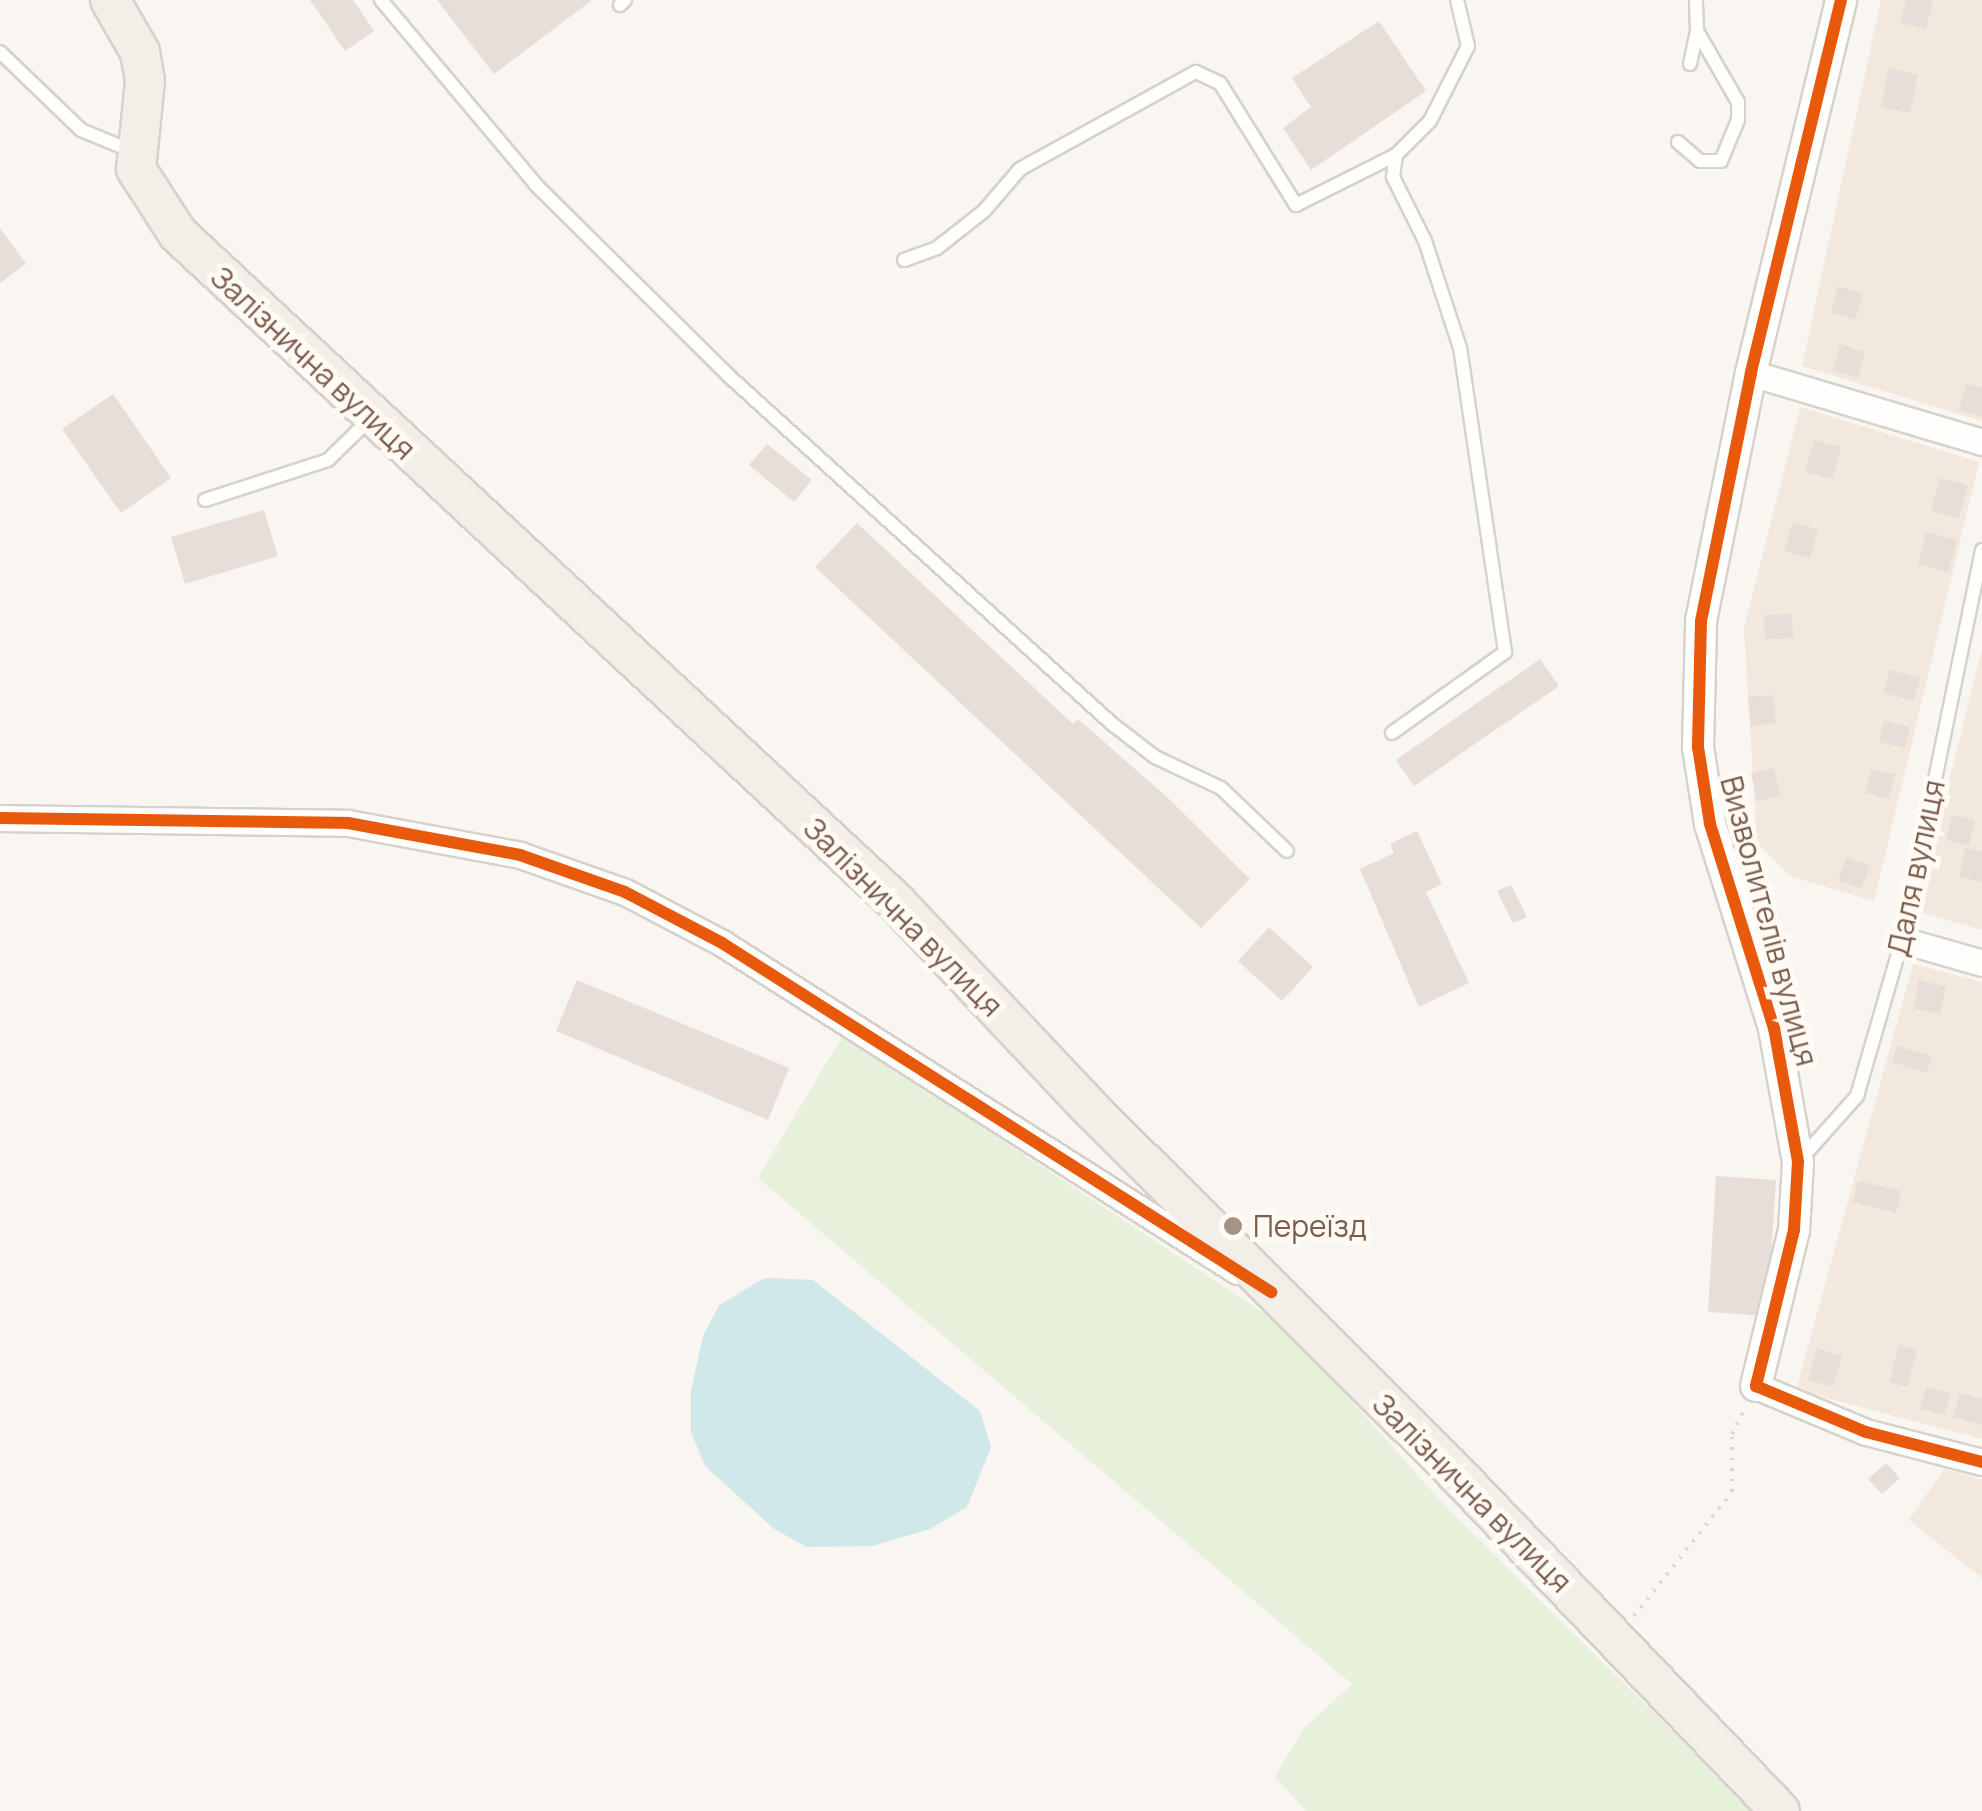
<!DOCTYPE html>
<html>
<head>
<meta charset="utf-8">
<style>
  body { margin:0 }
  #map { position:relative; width:1982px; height:1811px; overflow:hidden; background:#f9f5f0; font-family:Manrope,sans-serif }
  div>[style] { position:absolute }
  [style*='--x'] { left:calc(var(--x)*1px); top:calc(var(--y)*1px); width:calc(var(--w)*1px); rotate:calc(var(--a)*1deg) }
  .residential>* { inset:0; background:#f2e8de }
  .green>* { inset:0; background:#e7f0db }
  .water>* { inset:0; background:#d0e8ea }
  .building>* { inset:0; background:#e6ded7 }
  .path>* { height:4px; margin-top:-2px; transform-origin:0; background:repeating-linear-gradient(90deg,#dcd5d0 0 2.5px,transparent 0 10.5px) }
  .roads { filter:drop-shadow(2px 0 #d7d1cb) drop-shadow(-2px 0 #d7d1cb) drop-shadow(0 2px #d7d1cb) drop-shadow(0 -2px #d7d1cb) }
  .service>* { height:12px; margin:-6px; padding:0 6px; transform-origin:6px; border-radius:6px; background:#fefefd }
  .minor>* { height:25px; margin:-12.5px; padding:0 12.5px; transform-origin:12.5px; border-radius:12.5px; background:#fefefd }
  .tertiary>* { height:30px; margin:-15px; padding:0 15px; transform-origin:15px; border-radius:15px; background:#fefefd }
  .primary>* { height:38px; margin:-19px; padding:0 19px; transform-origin:19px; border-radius:19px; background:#f3eee8 }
  .cycleway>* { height:12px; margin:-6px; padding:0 6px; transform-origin:6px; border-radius:6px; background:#e8590c }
  .dots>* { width:28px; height:28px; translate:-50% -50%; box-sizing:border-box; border:5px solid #fffaf3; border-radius:50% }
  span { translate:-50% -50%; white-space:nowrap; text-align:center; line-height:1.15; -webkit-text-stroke:10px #fffaf3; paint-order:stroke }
  .street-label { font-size:30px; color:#7a5c4d }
  .poi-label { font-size:30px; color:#7a5c4d }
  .left { translate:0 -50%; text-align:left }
</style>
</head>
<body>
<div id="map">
  <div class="residential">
    <i style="clip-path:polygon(1881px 0,1982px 0,1982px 421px,1802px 366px)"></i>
    <i style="clip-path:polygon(1800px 407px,1979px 462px,1874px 901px,1790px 876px,1757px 843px,1744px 629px)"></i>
    <i style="clip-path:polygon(1982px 649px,1982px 930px,1917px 911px)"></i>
    <i style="clip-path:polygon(1913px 964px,1982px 982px,1982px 1439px,1796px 1390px)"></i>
    <i style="clip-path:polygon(1944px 1469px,1982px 1480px,1982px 1578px,1909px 1520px)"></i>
  </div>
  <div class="green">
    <i style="clip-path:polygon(843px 1035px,1288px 1329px,1445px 1506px,1753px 1811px,1306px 1811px,1275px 1777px,1304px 1728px,1352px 1684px,758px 1178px)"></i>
  </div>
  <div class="water">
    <i style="clip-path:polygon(765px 1278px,813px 1280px,980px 1411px,991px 1447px,967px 1507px,930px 1529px,873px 1546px,807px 1547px,774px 1529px,705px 1466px,691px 1432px,691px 1390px,703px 1336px,719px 1305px)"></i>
  </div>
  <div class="building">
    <i style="clip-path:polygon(310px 0,353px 0,374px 31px,345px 51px)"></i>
    <i style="clip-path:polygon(437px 0,592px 0,494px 74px)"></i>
    <i style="clip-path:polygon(1906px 0,1933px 0,1926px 29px,1900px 23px)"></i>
    <i style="clip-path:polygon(1379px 21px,1426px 91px,1311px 170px,1283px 128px,1311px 107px,1292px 78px)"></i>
    <i style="clip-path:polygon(1889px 68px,1918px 75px,1910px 113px,1881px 107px)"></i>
    <i style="clip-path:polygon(0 228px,26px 264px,0 283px)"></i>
    <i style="clip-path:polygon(1838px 286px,1863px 294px,1855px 320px,1831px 312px)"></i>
    <i style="clip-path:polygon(1840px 344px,1865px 352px,1858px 377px,1833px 371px)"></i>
    <i style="clip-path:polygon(1966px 384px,1982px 388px,1982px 416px,1959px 410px)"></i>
    <i style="clip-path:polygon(113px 394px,171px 478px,121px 513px,62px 429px)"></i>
    <i style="clip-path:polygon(1814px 440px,1841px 447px,1833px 479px,1805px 472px)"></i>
    <i style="clip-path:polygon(767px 444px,812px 480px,794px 502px,749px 465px)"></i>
    <i style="clip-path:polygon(1940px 478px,1968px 485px,1959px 518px,1931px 511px)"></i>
    <i style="clip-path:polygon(264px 510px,278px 556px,185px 584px,171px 537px)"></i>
    <i style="clip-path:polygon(1793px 522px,1818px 530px,1810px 558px,1784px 551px)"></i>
    <i style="clip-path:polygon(857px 523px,1073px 724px,1078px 719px,1168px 798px,1250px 879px,1201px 928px,815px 567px)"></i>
    <i style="clip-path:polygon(1926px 532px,1957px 540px,1948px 572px,1918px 564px)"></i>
    <i style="clip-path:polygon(1792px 614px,1793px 638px,1765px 639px,1764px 615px)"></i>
    <i style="clip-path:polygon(1540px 659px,1559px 686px,1414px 786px,1396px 760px)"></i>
    <i style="clip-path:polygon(1890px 670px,1920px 678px,1914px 701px,1884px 693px)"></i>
    <i style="clip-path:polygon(1773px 695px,1776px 723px,1751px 726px,1748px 697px)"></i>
    <i style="clip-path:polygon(1884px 721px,1910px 727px,1905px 748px,1879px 742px)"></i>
    <i style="clip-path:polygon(1774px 768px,1780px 796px,1757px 801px,1751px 773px)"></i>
    <i style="clip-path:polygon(1871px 769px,1895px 774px,1889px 799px,1865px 793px)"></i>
    <i style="clip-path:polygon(1952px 815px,1975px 820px,1969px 846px,1946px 840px)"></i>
    <i style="clip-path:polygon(1417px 831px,1442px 884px,1426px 892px,1469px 983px,1419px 1007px,1360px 869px,1394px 853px,1390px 844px)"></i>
    <i style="clip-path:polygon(1965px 848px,1982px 852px,1982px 882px,1959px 877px)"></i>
    <i style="clip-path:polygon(1847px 857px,1870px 866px,1861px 889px,1838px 880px)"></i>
    <i style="clip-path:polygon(1511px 885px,1527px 917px,1513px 923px,1497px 891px)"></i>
    <i style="clip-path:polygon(1269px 927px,1313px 967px,1282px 1001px,1238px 961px)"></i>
    <i style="clip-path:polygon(577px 980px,789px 1068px,768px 1120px,556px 1031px)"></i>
    <i style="clip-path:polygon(1919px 980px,1946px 987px,1940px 1014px,1913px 1009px)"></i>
    <i style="clip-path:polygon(1897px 1046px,1932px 1056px,1927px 1073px,1892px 1062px)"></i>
    <i style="clip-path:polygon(1716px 1176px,1776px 1180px,1767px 1316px,1708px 1312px)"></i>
    <i style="clip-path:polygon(1858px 1181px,1901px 1191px,1896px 1213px,1853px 1202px)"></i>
    <i style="clip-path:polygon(1899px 1345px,1917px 1350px,1907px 1387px,1889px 1382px)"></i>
    <i style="clip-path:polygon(1817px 1348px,1842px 1356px,1833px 1387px,1808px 1380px)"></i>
    <i style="clip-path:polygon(1926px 1387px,1950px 1393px,1945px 1415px,1920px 1409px)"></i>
    <i style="clip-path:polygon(1960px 1393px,1982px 1399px,1982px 1425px,1953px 1417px)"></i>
    <i style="clip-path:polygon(1886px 1463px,1900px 1478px,1882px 1494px,1868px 1479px)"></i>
  </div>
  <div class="path">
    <i style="--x:1634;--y:1616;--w:158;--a:-51.7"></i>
    <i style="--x:1732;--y:1492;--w:58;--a:-90"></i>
    <i style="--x:1732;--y:1434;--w:29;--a:-63"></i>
  </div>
  <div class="roads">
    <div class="service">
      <i style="--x:381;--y:0;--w:241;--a:50"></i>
      <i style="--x:536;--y:185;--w:273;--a:44.7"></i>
      <i style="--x:730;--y:377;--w:515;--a:42.24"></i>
      <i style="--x:1111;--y:723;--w:56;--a:37.7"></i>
      <i style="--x:1155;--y:757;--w:73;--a:25.2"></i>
      <i style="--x:1221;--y:788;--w:91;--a:43.7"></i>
      <i style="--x:620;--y:5;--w:7;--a:-45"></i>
      <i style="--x:0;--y:52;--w:112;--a:43.9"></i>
      <i style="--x:81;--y:130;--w:55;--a:22.4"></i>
      <i style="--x:1690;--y:64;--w:34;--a:-78"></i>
      <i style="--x:1678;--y:142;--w:29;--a:41"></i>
      <i style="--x:1700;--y:161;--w:21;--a:0"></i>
      <i style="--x:1721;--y:161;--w:44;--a:-67.5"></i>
      <i style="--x:1738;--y:120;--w:18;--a:-90"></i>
      <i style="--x:1738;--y:102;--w:82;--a:-120"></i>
      <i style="--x:1697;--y:31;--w:31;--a:-92"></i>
      <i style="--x:904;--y:260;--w:35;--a:-20"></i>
      <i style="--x:937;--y:248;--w:60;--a:-38.2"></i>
      <i style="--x:984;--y:211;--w:55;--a:-49.4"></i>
      <i style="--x:1020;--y:169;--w:201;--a:-28.9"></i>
      <i style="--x:1196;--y:72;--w:26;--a:25"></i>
      <i style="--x:1220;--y:83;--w:144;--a:58.1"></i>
      <i style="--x:1296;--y:205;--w:112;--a:-26.6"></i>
      <i style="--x:205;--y:500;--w:129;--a:-18"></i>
      <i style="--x:328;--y:460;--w:59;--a:-44.3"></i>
      <i style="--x:1392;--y:733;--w:139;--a:-35.6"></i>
      <i style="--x:1505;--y:652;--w:307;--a:-98.4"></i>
      <i style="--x:1460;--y:348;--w:113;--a:-108.1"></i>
      <i style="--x:1425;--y:241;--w:72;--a:-116.6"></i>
      <i style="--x:1393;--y:177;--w:22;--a:-82"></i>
      <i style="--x:1396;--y:155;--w:48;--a:-45"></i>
      <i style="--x:1430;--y:121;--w:84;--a:-63.1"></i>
      <i style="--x:1468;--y:46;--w:47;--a:-103.4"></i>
      <i style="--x:1800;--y:1160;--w:86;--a:-48.3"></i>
      <i style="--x:1857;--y:1096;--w:162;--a:-73.9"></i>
      <i style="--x:1902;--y:940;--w:398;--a:-78.4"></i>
    </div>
    <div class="minor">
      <i style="--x:1751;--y:373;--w:241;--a:16.6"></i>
      <i style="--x:0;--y:818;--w:348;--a:0.8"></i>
      <i style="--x:348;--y:823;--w:175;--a:10.5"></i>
      <i style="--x:520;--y:855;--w:111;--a:19.4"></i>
      <i style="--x:625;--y:892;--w:110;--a:27.7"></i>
      <i style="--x:722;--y:943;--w:611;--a:32.49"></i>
      <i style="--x:1902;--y:940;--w:83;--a:16"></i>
      <i style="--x:1756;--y:1386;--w:119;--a:22.7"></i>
      <i style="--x:1866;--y:1432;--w:120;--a:14.5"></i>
    </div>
    <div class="tertiary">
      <i style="--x:1756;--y:1386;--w:161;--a:-76.3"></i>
      <i style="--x:1794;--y:1230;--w:68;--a:-86.6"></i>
      <i style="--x:1798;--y:1162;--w:136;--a:-100.2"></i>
      <i style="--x:1774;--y:1028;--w:214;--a:-107.4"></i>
      <i style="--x:1710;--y:824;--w:78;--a:-98.9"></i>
      <i style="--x:1698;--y:747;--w:126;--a:-88.6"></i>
      <i style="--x:1701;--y:621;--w:253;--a:-78.6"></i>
      <i style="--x:1751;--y:373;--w:384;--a:-76.4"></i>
    </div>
    <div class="primary">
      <i style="--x:110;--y:0;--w:60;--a:60"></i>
      <i style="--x:140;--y:52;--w:29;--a:80"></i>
      <i style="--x:145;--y:81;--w:88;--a:95.8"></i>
      <i style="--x:136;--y:169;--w:77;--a:57.1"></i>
      <i style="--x:178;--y:234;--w:981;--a:42.93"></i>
      <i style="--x:896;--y:902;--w:287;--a:46.7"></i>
      <i style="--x:1093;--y:1111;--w:506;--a:44.92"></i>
      <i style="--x:1451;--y:1468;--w:475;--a:46.2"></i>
    </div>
  </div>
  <div class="cycleway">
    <i style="--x:1841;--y:0;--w:384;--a:103.6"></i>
    <i style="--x:1751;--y:373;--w:253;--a:101.4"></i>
    <i style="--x:1701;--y:621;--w:126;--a:91.4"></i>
    <i style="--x:1698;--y:747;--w:78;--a:81.1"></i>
    <i style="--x:1710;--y:824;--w:214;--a:72.6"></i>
    <i style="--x:1774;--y:1028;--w:136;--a:79.8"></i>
    <i style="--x:1798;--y:1162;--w:68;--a:93.4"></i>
    <i style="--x:1794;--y:1230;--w:161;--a:103.7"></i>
    <i style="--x:1756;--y:1386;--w:119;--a:22.7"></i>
    <i style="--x:1866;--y:1432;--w:120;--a:14.5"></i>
    <i style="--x:0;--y:818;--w:348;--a:0.8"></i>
    <i style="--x:348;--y:823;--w:175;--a:10.5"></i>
    <i style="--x:520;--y:855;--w:111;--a:19.4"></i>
    <i style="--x:625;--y:892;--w:110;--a:27.7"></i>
    <i style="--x:722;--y:943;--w:651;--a:32.44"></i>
  </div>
  <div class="dots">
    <i style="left:1233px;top:1226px;background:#a69286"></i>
  </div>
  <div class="street-label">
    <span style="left:313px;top:363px;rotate:43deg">Залізнична вулиця</span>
    <span style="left:1916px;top:868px;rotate:-78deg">Даля вулиця</span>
    <span style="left:903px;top:917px;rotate:45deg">Залізнична вулиця</span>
    <span style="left:1769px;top:921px;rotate:75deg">Визволителів вулиця</span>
    <span style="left:1472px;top:1493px;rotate:45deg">Залізнична вулиця</span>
  </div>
  <div class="poi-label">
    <span class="left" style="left:1253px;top:1226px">Переїзд</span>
  </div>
</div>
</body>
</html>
